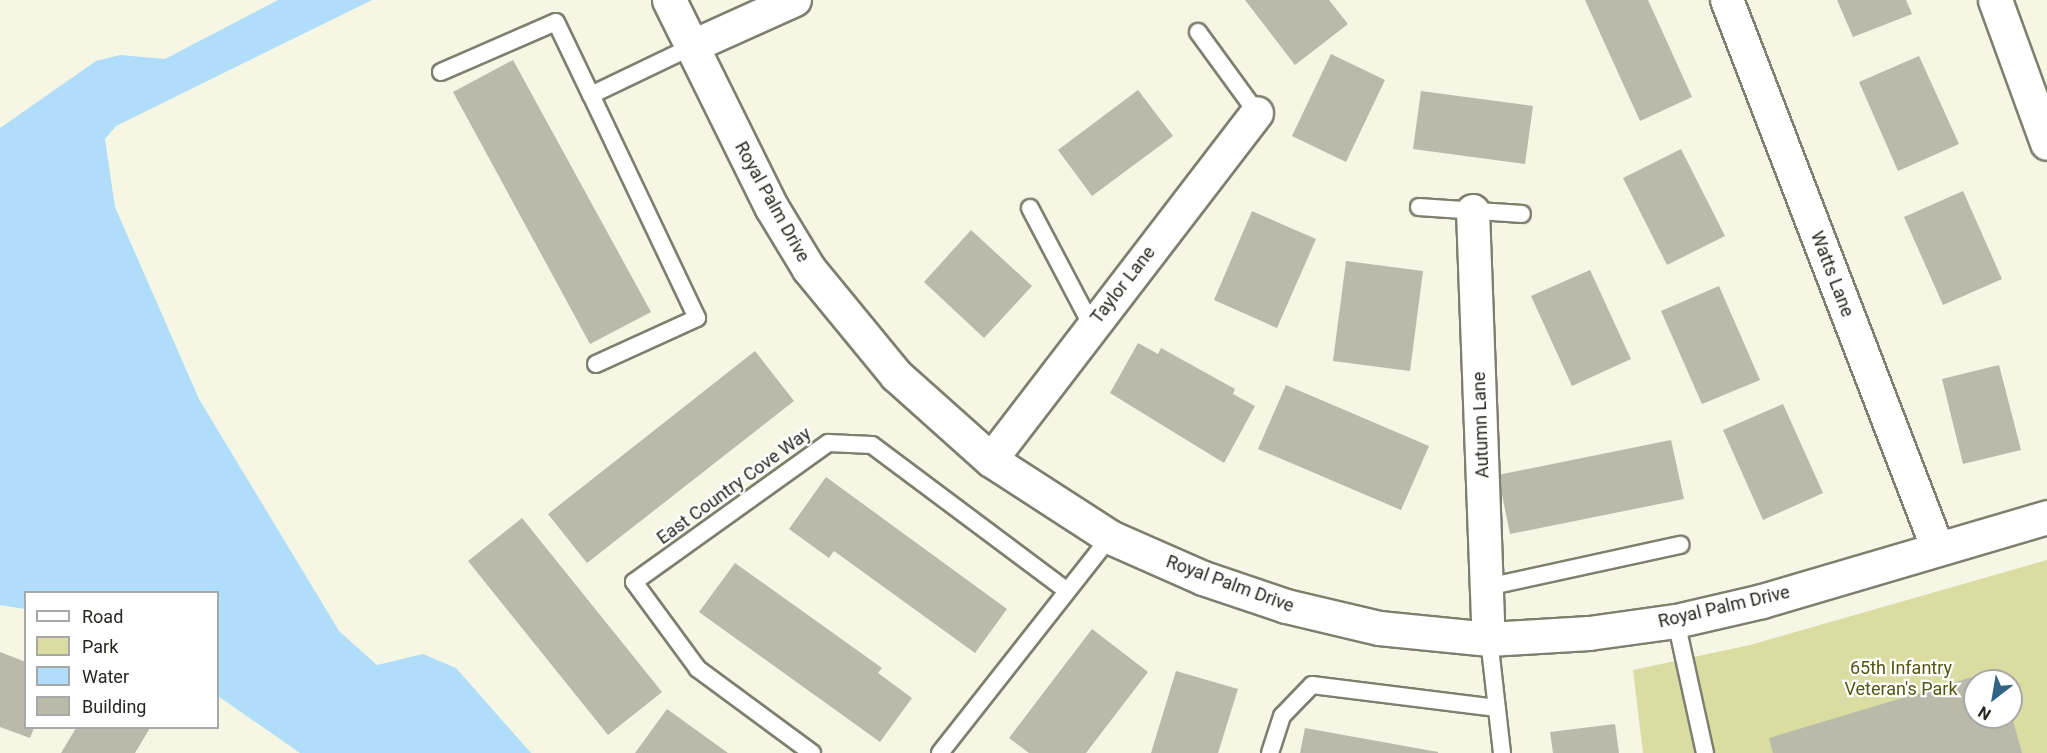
<!DOCTYPE html>
<html>
<head>
<meta charset="utf-8">
<style>
  body { margin:0 }
  #map { position:relative; width:2047px; height:753px; overflow:hidden; background:#f5f6e4; font-family:Roboto,sans-serif }
  div>[style] { position:absolute }
  [style*='--x'] { left:calc(var(--x)*1px); top:calc(var(--y)*1px); width:calc(var(--w)*1px); rotate:calc(var(--a)*1deg) }
  .green>* { inset:0; background:#dadca2 }
  .water>* { inset:0; background:#b0defa }
  .building>* { inset:0; background:#b9baa9 }
  .roads { filter:drop-shadow(2px 0 #7e7f6e) drop-shadow(-2px 0 #7e7f6e) drop-shadow(0 2px #7e7f6e) drop-shadow(0 -2px #7e7f6e) }
  .lane>* { height:16px; margin:-8px; padding:0 8px; transform-origin:8px; border-radius:8px; background:#fff }
  .street>* { height:32px; margin:-16px; padding:0 16px; transform-origin:16px; border-radius:16px; background:#fff }
  .secondary>* { height:33px; margin:-16.5px; padding:0 16.5px; transform-origin:16.5px; border-radius:16.5px; background:#fff }
  span { translate:-50% -50%; white-space:nowrap; text-align:center; line-height:1.15; -webkit-text-stroke:4.5px #fff; paint-order:stroke }
  .street-label { font-size:18px; color:#262720 }
  .park-label { font-size:18px; color:#551 }
  .legend { position:absolute; left:24px; top:591px; width:195px; height:138px; box-sizing:border-box; background:#fff; border:2px solid #a8a9a6; margin:0; padding:8px 10px; list-style:none; font-size:18px; color:#262720 }
  .legend li { display:flex; align-items:center; gap:12px; height:30px }
  .legend b { width:30px; border:2px solid #a8a9a6 }
  .north { position:absolute; left:1963px; top:669px; width:60px; height:60px; box-sizing:border-box; background:#fff; border:2px solid #a8a9a6; border-radius:50%; rotate:211deg; font-size:16px; font-weight:700; line-height:24px; text-align:center; color:#262720 }
  .north::after { content:''; display:block; margin:auto; width:21px; height:27px; background:#306480; clip-path:polygon(50% 0,100% 100%,50% 72%,0 100%) }
</style>
</head>
<body>
<div id="map">
  <div class="green">
    <i style="clip-path:polygon(evenodd,2047px 560px,2047px 753px,1643px 753px,1633px 670px,1750px 645px,2047px 560px,1975px 681px,2011px 681px,2011px 717px,1975px 717px,1975px 681px)"></i>
  </div>
  <div class="water">
    <i style="clip-path:polygon(278px 0,372px 0,116px 126px,105px 139px,115px 207px,199px 399px,339px 631px,377px 665px,423px 654px,456px 668px,531px 753px,300px 753px,218px 696px,218px 592px,26px 592px,25px 609px,0 605px,0 128px,96px 61px,120px 55px,165px 59px)"></i>
  </div>
  <div class="building">
    <i style="clip-path:polygon(1245px 0,1329px 0,1348px 24px,1295px 65px)"></i>
    <i style="clip-path:polygon(1585px 0,1648px 0,1692px 97px,1640px 121px)"></i>
    <i style="clip-path:polygon(1837px 0,1906px 0,1912px 14px,1853px 37px)"></i>
    <i style="clip-path:polygon(1331px 54px,1385px 80px,1346px 162px,1292px 136px)"></i>
    <i style="clip-path:polygon(1919px 56px,1959px 144px,1898px 171px,1859px 82px)"></i>
    <i style="clip-path:polygon(513px 60px,651px 312px,590px 344px,453px 92px)"></i>
    <i style="clip-path:polygon(1138px 90px,1173px 136px,1092px 196px,1058px 150px)"></i>
    <i style="clip-path:polygon(1421px 91px,1533px 106px,1525px 164px,1413px 149px)"></i>
    <i style="clip-path:polygon(1681px 149px,1725px 236px,1667px 265px,1623px 178px)"></i>
    <i style="clip-path:polygon(1963px 191px,2002px 279px,1943px 305px,1904px 217px)"></i>
    <i style="clip-path:polygon(1252px 211px,1316px 239px,1277px 328px,1214px 300px)"></i>
    <i style="clip-path:polygon(971px 230px,1032px 286px,984px 338px,924px 282px)"></i>
    <i style="clip-path:polygon(1346px 261px,1423px 271px,1410px 371px,1333px 361px)"></i>
    <i style="clip-path:polygon(1590px 270px,1631px 359px,1572px 386px,1531px 296px)"></i>
    <i style="clip-path:polygon(1719px 286px,1760px 380px,1702px 404px,1661px 311px)"></i>
    <i style="clip-path:polygon(1138px 343px,1158px 354px,1161px 348px,1235px 389px,1233px 394px,1255px 406px,1224px 463px,1110px 393px)"></i>
    <i style="clip-path:polygon(755px 351px,794px 401px,587px 563px,548px 514px)"></i>
    <i style="clip-path:polygon(1999px 365px,2021px 450px,1963px 464px,1942px 379px)"></i>
    <i style="clip-path:polygon(1286px 385px,1429px 446px,1401px 510px,1258px 449px)"></i>
    <i style="clip-path:polygon(1783px 404px,1823px 493px,1763px 520px,1723px 430px)"></i>
    <i style="clip-path:polygon(1671px 440px,1684px 499px,1510px 534px,1498px 475px)"></i>
    <i style="clip-path:polygon(826px 477px,1007px 609px,975px 653px,834px 551px,829px 558px,789px 529px)"></i>
    <i style="clip-path:polygon(522px 518px,662px 692px,608px 735px,468px 561px)"></i>
    <i style="clip-path:polygon(735px 563px,882px 668px,878px 673px,912px 698px,880px 742px,699px 612px)"></i>
    <i style="clip-path:polygon(1092px 629px,1148px 672px,1086px 753px,1029px 753px,1009px 738px)"></i>
    <i style="clip-path:polygon(0 652px,26px 662px,26px 728px,34px 728px,30px 738px,0 727px)"></i>
    <i style="clip-path:polygon(1999px 669px,2002px 681px,1975px 681px,1975px 717px,2012px 717px,2022px 753px,1773px 753px,1769px 738px)"></i>
    <i style="clip-path:polygon(1176px 671px,1238px 689px,1218px 753px,1151px 753px)"></i>
    <i style="clip-path:polygon(667px 709px,728px 753px,635px 753px)"></i>
    <i style="clip-path:polygon(1615px 724px,1619px 753px,1553px 753px,1550px 732px)"></i>
    <i style="clip-path:polygon(76px 728px,150px 728px,135px 753px,61px 753px)"></i>
    <i style="clip-path:polygon(1305px 728px,1438px 752px,1438px 753px,1300px 753px)"></i>
  </div>
  <div class="roads">
    <div class="lane">
      <i style="--x:1198;--y:32;--w:100;--a:53.9"></i>
      <i style="--x:441;--y:72;--w:125;--a:-23.5"></i>
      <i style="--x:556;--y:22;--w:81;--a:64.4"></i>
      <i style="--x:1419;--y:207;--w:103;--a:3.9"></i>
      <i style="--x:1030;--y:208;--w:133;--a:62.3"></i>
      <i style="--x:596;--y:364;--w:111;--a:-24.5"></i>
      <i style="--x:697;--y:318;--w:247;--a:-115.4"></i>
      <i style="--x:591;--y:95;--w:111;--a:-25.6"></i>
      <i style="--x:1487;--y:587;--w:198;--a:-12.3"></i>
      <i style="--x:1676;--y:621;--w:135;--a:77.6"></i>
      <i style="--x:1489;--y:639;--w:115;--a:83.5"></i>
      <i style="--x:812;--y:753;--w:142;--a:-143.6"></i>
      <i style="--x:698;--y:669;--w:108;--a:-126.3"></i>
      <i style="--x:634;--y:582;--w:239;--a:-35.6"></i>
      <i style="--x:828;--y:443;--w:44;--a:2.6"></i>
      <i style="--x:872;--y:445;--w:242;--a:36.8"></i>
      <i style="--x:940;--y:753;--w:275;--a:-51.8"></i>
      <i style="--x:1270;--y:753;--w:39;--a:-72"></i>
      <i style="--x:1282;--y:716;--w:43;--a:-45.9"></i>
      <i style="--x:1312;--y:685;--w:186;--a:7.1"></i>
    </div>
    <div class="street">
      <i style="--x:1727;--y:0;--w:588;--a:68.98"></i>
      <i style="--x:691;--y:47;--w:114;--a:-24.3"></i>
      <i style="--x:1473;--y:211;--w:428;--a:87.9"></i>
      <i style="--x:991;--y:460;--w:437;--a:-52.5"></i>
    </div>
    <div class="secondary">
      <i style="--x:669;--y:0;--w:232;--a:63.7"></i>
      <i style="--x:772;--y:208;--w:71;--a:58.8"></i>
      <i style="--x:809;--y:269;--w:137;--a:50.6"></i>
      <i style="--x:896;--y:375;--w:127;--a:41.8"></i>
      <i style="--x:991;--y:460;--w:142;--a:32.9"></i>
      <i style="--x:1110;--y:537;--w:102;--a:23.8"></i>
      <i style="--x:1203;--y:578;--w:88;--a:18.6"></i>
      <i style="--x:1286;--y:606;--w:96;--a:13.3"></i>
      <i style="--x:1379;--y:628;--w:111;--a:5.7"></i>
      <i style="--x:1489;--y:639;--w:100;--a:-3.4"></i>
      <i style="--x:1589;--y:633;--w:88;--a:-7.9"></i>
      <i style="--x:1676;--y:621;--w:88;--a:-13.1"></i>
      <i style="--x:1762;--y:601;--w:297;--a:-16.4"></i>
      <i style="--x:1995;--y:0;--w:152;--a:70"></i>
    </div>
  </div>
  <div class="street-label">
    <span style="left:772px;top:202px;rotate:61deg">Royal Palm Drive</span>
    <span style="left:1832px;top:274px;rotate:69deg">Watts Lane</span>
    <span style="left:1123px;top:285px;rotate:-52deg">Taylor Lane</span>
    <span style="left:1481px;top:425px;rotate:-92deg">Autumn Lane</span>
    <span style="left:734px;top:486px;rotate:-36deg">East Country Cove Way</span>
    <span style="left:1230px;top:584px;rotate:20deg">Royal Palm Drive</span>
    <span style="left:1724px;top:607px;rotate:-13deg">Royal Palm Drive</span>
  </div>
  <div class="park-label">
    <span style="left:1901px;top:679px">65th Infantry<br>Veteran's Park</span>
  </div>
  <ul class="legend">
  <li><b style="height:8px;background:#fff"></b>Road</li>
  <li><b style="height:16px;background:#dadca2"></b>Park</li>
  <li><b style="height:16px;background:#b0defa"></b>Water</li>
  <li><b style="height:16px;background:#b9baa9"></b>Building</li>
  </ul>
  <div class="north">N</div>
</div>
</body>
</html>
